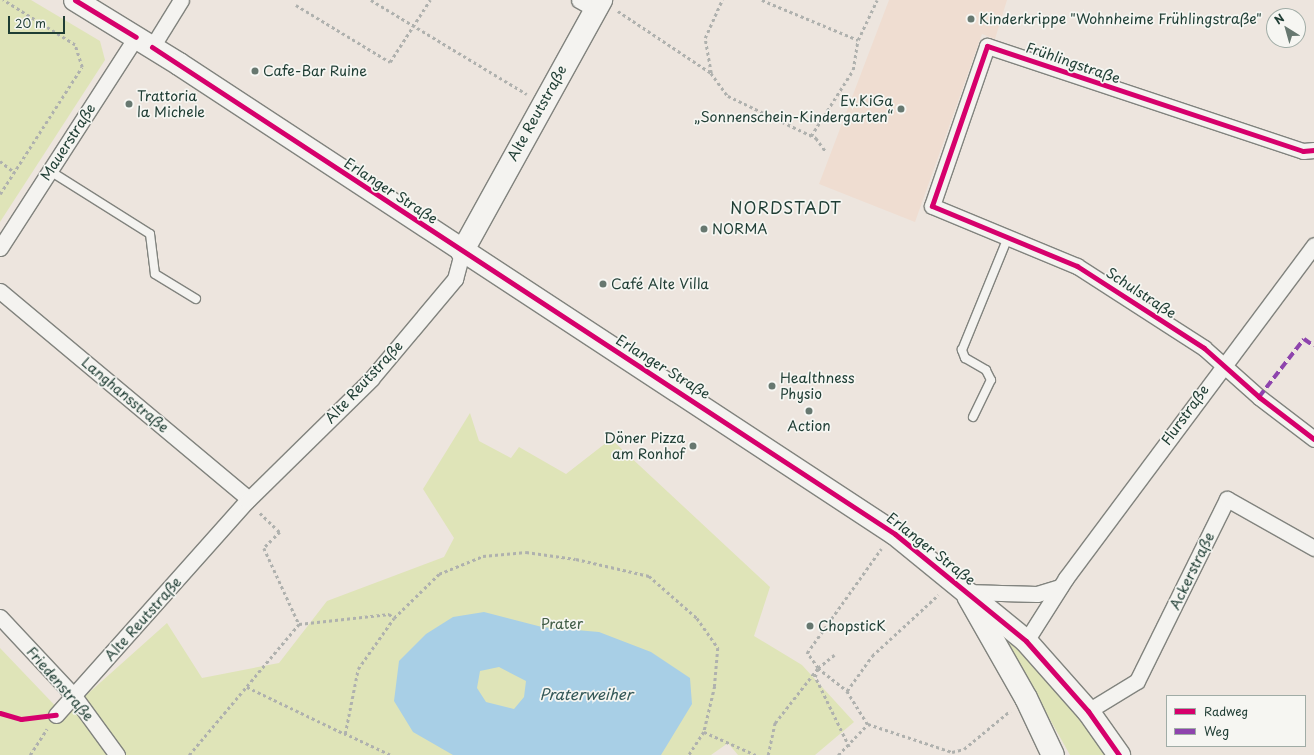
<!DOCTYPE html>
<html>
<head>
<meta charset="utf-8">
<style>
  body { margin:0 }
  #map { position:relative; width:1314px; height:755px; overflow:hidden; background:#ede5de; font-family:"Playpen Sans",sans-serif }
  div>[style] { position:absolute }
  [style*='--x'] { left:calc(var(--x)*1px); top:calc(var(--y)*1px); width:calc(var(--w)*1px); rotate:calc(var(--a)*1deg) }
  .built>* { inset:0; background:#efddd1 }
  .green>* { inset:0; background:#dfe4b8 }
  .water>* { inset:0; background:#a8cfe6 }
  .path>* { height:2.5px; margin-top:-1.25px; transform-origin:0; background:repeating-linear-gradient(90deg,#afb1ae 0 3px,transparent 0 6px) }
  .roads { filter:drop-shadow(1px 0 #81837e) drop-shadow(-1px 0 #81837e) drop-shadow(0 1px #81837e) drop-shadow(0 -1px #81837e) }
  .lane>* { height:8px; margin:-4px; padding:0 4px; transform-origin:4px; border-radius:4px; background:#f4f3f0 }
  .street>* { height:15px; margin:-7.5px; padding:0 7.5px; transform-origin:7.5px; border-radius:7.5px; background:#f4f3f0 }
  .secondary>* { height:22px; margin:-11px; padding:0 11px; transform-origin:11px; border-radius:11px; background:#f4f3f0 }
  .quiet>* { height:4px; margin-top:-2px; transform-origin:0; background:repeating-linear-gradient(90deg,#8e44ad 0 8px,transparent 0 12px) }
  .cycleway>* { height:5px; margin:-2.5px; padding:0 2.5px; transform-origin:2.5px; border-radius:2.5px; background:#d6006c }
  .dots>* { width:11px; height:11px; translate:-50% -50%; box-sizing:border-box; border:2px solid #f6f6f2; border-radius:50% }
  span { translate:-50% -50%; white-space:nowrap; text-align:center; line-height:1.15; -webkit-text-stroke:3.5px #f6f6f2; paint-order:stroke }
  .poi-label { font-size:14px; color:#1f3d34 }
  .left { translate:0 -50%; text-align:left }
  .right { translate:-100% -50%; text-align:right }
  .street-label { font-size:14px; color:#1f3d34 }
  .park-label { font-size:14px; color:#435e48 }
  .water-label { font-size:15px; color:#345858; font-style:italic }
  .quarter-label { font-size:16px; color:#1f3d34; letter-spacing:1px }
  .legend { position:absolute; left:1166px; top:695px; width:140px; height:52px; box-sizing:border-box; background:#f6f6f2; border:1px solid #a0aca6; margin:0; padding:5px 7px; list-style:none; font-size:12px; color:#1f3d34 }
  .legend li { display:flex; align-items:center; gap:8px; height:20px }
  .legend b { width:20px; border:1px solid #a0aca6 }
  .north { position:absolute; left:1266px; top:8px; width:40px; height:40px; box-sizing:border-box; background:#f6f6f2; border:1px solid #a0aca6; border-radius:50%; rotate:323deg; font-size:11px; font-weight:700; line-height:16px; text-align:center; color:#1f3d34 }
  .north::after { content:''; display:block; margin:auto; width:14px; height:18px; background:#677870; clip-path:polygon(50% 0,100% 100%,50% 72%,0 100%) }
  .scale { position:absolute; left:8px; top:16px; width:57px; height:18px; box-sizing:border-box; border:2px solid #1f3d34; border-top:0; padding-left:5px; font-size:12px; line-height:14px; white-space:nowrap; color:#1f3d34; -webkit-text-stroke:3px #f6f6f2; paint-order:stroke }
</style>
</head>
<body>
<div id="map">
  <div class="built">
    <i style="clip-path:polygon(889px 0,1007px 0,995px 39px,982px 34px,915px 222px,819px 184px)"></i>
  </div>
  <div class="green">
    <i style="clip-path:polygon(0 0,31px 0,100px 41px,105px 60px,0 222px)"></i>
    <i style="clip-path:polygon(470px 413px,479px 441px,511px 458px,519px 447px,566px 474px,611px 439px,770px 587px,754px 636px,802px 665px,854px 722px,815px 755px,738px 755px,728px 743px,711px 755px,0 755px,0 648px,64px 715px,167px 623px,202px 678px,279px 663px,327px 601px,444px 557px,454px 538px,423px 489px)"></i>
    <i style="clip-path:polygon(1011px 642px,1089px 729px,1109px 755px,1070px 755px,1008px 645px)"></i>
  </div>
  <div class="water">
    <i style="clip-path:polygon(evenodd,484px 612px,542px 627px,599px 632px,651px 652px,690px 678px,692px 704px,661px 755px,453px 755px,413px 732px,394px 701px,399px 661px,426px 634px,453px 617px,484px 612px,499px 667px,526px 681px,524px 697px,514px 709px,486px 702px,477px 688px,480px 671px,499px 667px)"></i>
  </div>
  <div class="path">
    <i style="--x:371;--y:0;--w:182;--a:31.1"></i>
    <i style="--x:762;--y:0;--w:104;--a:22.6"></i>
    <i style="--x:296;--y:5;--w:110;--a:31.2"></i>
    <i style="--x:390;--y:62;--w:74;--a:-57.2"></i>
    <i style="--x:618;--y:11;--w:112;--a:33.7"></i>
    <i style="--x:711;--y:73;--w:29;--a:54"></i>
    <i style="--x:728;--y:96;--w:98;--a:25.5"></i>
    <i style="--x:816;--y:138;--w:17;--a:54"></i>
    <i style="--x:711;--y:73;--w:36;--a:-100"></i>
    <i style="--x:705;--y:38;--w:42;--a:-65.9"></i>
    <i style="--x:811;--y:136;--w:78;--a:-57.5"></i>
    <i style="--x:853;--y:70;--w:30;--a:-81"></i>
    <i style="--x:858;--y:40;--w:44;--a:-64.6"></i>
    <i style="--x:0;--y:161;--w:18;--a:38"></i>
    <i style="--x:0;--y:194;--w:151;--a:-57.2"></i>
    <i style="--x:82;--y:67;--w:23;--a:-108"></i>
    <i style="--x:75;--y:45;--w:85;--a:-148"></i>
    <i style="--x:260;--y:513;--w:28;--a:44"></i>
    <i style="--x:280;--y:532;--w:23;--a:135"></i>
    <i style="--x:264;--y:548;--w:84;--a:65.3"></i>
    <i style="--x:299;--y:624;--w:91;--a:-6.3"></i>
    <i style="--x:389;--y:614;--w:6;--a:39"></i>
    <i style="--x:818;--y:668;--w:19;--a:-126"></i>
    <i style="--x:807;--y:653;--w:128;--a:-54.6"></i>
    <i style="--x:247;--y:687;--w:109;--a:25.6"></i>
    <i style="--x:847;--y:691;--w:43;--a:-54.5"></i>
    <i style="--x:872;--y:656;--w:90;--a:-42.7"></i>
    <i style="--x:704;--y:732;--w:57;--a:23.9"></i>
    <i style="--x:849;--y:747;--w:78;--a:-115.9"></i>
    <i style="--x:815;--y:677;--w:9;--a:-72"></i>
    <i style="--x:818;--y:668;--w:37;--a:38"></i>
    <i style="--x:847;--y:691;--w:39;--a:58"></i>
    <i style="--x:868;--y:724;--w:89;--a:18.4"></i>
    <i style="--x:952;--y:752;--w:12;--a:-14"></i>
    <i style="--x:964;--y:749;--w:60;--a:-39.6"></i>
    <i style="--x:30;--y:755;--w:31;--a:-57"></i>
    <i style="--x:189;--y:755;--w:171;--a:-50"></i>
    <i style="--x:390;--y:755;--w:50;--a:-155"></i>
    <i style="--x:345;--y:734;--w:66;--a:-78.7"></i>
    <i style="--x:358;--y:669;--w:62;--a:-54.8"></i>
    <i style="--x:394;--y:618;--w:63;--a:-44.4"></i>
    <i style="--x:439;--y:574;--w:48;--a:-22.2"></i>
    <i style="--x:483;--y:556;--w:43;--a:-5.3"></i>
    <i style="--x:526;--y:552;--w:50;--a:8"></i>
    <i style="--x:576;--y:559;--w:75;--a:13.1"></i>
    <i style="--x:649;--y:576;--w:64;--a:41.2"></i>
    <i style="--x:697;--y:618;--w:37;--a:55"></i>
    <i style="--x:718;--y:648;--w:38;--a:95"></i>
    <i style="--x:715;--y:686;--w:47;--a:103.4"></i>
    <i style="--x:704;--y:732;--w:27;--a:123"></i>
    <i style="--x:768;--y:755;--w:33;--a:-78"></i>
    <i style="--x:775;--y:723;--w:70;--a:-52"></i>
    <i style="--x:818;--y:668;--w:21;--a:-39"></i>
    <i style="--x:838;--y:755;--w:43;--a:-45.9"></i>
  </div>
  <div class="roads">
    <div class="lane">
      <i style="--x:50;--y:171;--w:118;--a:32.2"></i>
      <i style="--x:150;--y:234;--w:40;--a:82.9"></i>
      <i style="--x:155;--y:274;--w:48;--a:31.4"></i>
      <i style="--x:973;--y:417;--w:41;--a:-64.1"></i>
      <i style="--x:991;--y:380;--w:11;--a:-117"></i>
      <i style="--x:986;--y:370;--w:24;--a:-150"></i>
      <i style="--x:965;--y:358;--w:9;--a:-111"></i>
      <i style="--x:962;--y:350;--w:122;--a:-67.8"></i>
    </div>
    <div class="street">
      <i style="--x:579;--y:0;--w:18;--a:29"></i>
      <i style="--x:152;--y:47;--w:55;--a:-58.3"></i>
      <i style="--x:1314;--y:150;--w:11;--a:175"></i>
      <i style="--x:1303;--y:151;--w:333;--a:-161.6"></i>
      <i style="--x:987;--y:46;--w:169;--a:109"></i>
      <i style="--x:932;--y:206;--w:157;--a:22.5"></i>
      <i style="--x:1077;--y:266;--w:151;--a:32.8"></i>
      <i style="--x:1204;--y:348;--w:74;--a:41.7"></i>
      <i style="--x:1259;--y:397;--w:69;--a:37.4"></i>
      <i style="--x:0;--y:248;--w:251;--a:-57.2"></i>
      <i style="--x:0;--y:291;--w:324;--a:39.9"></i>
      <i style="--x:965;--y:592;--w:72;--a:1.6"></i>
      <i style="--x:1037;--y:594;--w:24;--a:-17"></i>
      <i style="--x:0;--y:617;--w:108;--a:46.9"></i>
      <i style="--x:74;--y:696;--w:73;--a:53.9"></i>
      <i style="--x:1026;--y:641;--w:75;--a:-57.6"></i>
      <i style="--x:1066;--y:578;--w:415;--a:-53.3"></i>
      <i style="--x:1088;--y:711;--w:57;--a:-31.5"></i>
      <i style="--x:1137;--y:681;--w:203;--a:-63.7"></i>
      <i style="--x:1227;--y:499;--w:100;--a:29.4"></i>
      <i style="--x:56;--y:715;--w:287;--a:-48.3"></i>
      <i style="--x:247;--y:501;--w:174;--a:-44.5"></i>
      <i style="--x:371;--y:379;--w:131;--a:-50"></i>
      <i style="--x:455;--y:279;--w:28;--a:-75"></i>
    </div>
    <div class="secondary">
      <i style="--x:75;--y:0;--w:122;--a:31.6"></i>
      <i style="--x:179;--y:64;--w:856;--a:33.28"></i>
      <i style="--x:895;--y:534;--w:169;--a:39.2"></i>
      <i style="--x:1026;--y:641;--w:94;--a:48.5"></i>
      <i style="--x:1088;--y:711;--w:54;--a:54.8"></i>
      <i style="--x:462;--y:252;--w:288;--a:-61.1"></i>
      <i style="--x:968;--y:596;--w:117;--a:60.4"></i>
      <i style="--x:1026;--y:698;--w:63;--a:64.7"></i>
    </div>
  </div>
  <div class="quiet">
    <i style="--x:1259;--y:397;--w:73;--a:-52.2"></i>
    <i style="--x:1304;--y:339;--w:12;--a:35"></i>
  </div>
  <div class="cycleway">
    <i style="--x:75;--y:0;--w:71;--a:31.2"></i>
    <i style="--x:152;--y:47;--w:888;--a:33.24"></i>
    <i style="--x:895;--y:534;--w:169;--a:39.2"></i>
    <i style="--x:1026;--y:641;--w:94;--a:48.5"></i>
    <i style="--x:1088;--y:711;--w:54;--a:54.8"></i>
    <i style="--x:1314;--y:150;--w:11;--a:175"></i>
    <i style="--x:1303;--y:151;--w:333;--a:-161.6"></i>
    <i style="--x:987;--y:46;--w:169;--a:109"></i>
    <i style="--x:932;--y:206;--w:157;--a:22.5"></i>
    <i style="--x:1077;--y:266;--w:151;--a:32.8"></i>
    <i style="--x:1204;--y:348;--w:74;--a:41.7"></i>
    <i style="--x:1259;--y:397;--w:69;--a:37.4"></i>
    <i style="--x:0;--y:713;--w:22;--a:16"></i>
    <i style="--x:21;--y:719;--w:35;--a:-7"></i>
  </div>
  <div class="dots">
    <i style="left:971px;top:19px;background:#677870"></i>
    <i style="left:255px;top:71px;background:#677870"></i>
    <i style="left:129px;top:104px;background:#677870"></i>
    <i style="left:901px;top:109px;background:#677870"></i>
    <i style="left:704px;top:229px;background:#677870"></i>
    <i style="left:603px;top:284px;background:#677870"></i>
    <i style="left:772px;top:386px;background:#677870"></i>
    <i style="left:809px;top:411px;background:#677870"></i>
    <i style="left:693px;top:446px;background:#677870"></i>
    <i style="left:810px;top:626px;background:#677870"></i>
  </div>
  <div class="poi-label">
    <span class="left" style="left:979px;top:19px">Kinderkrippe "Wohnheime Frühlingstraße"</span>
    <span class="left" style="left:263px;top:71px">Cafe-Bar Ruine</span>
    <span class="left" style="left:137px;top:104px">Trattoria<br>la Michele</span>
    <span class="right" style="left:893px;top:109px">Ev.KiGa<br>„Sonnenschein-Kindergarten“</span>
    <span class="left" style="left:712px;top:229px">NORMA</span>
    <span class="left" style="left:611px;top:284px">Café Alte Villa</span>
    <span class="left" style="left:780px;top:386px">Healthness<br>Physio</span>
    <span style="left:809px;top:426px">Action</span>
    <span class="right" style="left:685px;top:446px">Döner Pizza<br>am Ronhof</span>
    <span class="left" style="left:818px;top:626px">ChopsticK</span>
  </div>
  <div class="street-label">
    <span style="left:1073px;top:63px;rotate:19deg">Frühlingstraße</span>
    <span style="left:537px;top:113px;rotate:-61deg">Alte Reutstraße</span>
    <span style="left:68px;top:142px;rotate:-57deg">Mauerstraße</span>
    <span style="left:391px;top:191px;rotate:33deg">Erlanger Straße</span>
    <span style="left:1141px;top:293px;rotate:33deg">Schulstraße</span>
    <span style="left:663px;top:367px;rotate:32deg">Erlanger Straße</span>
    <span style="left:364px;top:382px;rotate:-47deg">Alte Reutstraße</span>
    <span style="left:125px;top:395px;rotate:40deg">Langhansstraße</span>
    <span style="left:1185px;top:415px;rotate:-54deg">Flurstraße</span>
    <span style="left:931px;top:549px;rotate:38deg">Erlanger Straße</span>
    <span style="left:1192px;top:571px;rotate:-64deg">Ackerstraße</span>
    <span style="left:143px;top:619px;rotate:-48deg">Alte Reutstraße</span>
    <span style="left:60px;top:684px;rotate:49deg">Friedenstraße</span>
  </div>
  <div class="park-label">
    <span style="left:562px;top:624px">Prater</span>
  </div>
  <div class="water-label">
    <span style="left:586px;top:694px">Praterweiher</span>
  </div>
  <div class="quarter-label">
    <span style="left:786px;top:207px">NORDSTADT</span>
  </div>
  <ul class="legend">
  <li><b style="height:5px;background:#d6006c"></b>Radweg</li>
  <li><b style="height:5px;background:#8e44ad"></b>Weg</li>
  </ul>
  <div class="north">N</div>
  <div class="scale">20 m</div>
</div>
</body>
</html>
